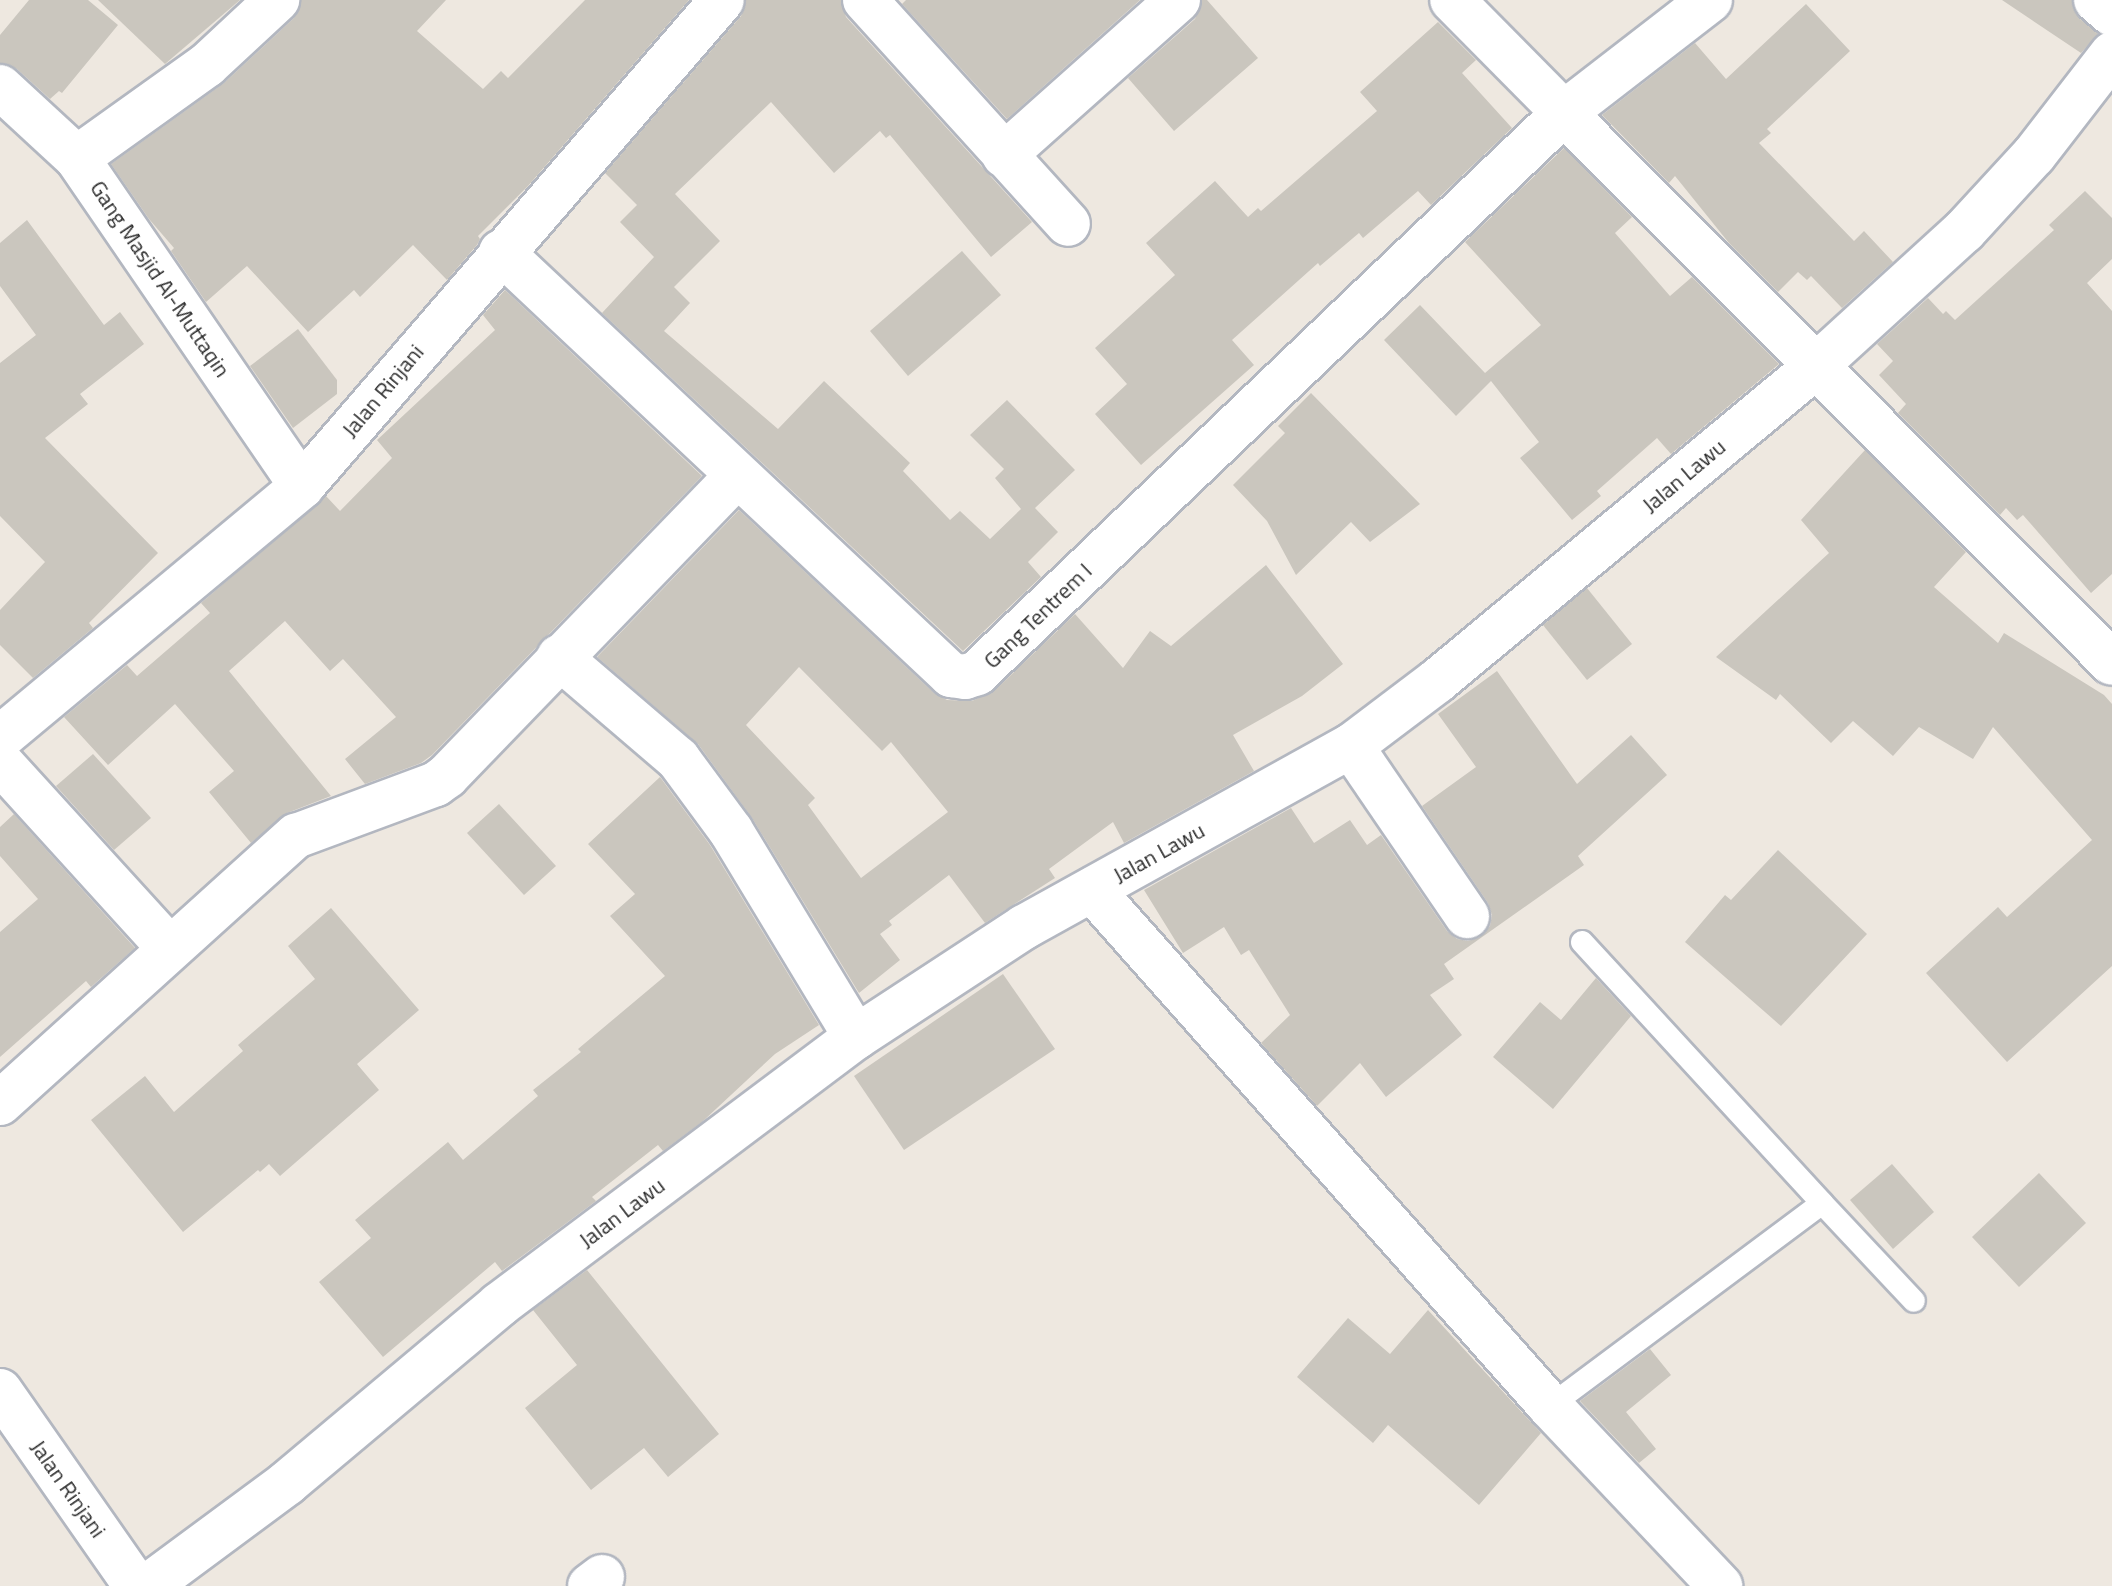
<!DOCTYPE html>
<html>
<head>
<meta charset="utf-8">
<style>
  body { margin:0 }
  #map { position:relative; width:2112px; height:1586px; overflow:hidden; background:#eee8e0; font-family:"Titillium Web",sans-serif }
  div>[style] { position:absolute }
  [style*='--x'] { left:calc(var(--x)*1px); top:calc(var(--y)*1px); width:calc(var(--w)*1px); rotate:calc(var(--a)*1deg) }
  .building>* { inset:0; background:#cac6be }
  .roads { filter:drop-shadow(2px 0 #b3b7c0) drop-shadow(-2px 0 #b3b7c0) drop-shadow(0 2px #b3b7c0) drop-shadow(0 -2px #b3b7c0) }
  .service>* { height:22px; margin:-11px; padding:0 11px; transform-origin:11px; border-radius:11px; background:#fff }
  .minor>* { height:44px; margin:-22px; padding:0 22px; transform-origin:22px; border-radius:22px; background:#fff }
  .tertiary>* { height:44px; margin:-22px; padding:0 22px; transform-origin:22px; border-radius:22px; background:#fff }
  span { translate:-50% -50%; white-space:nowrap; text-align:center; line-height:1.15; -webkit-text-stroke:8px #fff; paint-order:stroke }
  .street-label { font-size:22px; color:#2d2d2d }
</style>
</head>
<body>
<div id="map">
  <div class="building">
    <i style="clip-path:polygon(29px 0,88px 0,118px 25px,62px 93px,59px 91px,50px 99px,17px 69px,0 63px,0 35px)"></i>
    <i style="clip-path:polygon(98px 0,240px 0,165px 64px)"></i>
    <i style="clip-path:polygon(301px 0,446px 0,417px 31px,483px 89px,501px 71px,508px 78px,585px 0,689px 0,528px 186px,478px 236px,480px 239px,477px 245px,447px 280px,413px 245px,360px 297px,354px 290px,308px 332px,247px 266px,206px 302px,171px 251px,174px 248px,149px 219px,111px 164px,224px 83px,294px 18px)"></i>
    <i style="clip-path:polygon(746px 0,841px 0,846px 17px,1032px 222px,991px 257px,890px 135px,886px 138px,880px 131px,834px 173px,771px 102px,675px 194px,720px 241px,674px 287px,690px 303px,664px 331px,778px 429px,824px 381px,910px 463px,903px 471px,950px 520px,960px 511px,990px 539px,1021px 509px,995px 478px,1004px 469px,970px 435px,1007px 400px,1075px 470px,1035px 508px,1058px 532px,1028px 562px,1041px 577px,963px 651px,602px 313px,654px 257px,620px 222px,637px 205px,605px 173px,741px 16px)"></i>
    <i style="clip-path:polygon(906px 0,1140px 0,1007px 119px,902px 4px)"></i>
    <i style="clip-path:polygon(1202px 0,1207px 0,1258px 58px,1174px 131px,1128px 78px,1195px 19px)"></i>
    <i style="clip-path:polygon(2002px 0,2072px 0,2079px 18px,2098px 34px,2081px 53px)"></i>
    <i style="clip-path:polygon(1806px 4px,1850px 51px,1767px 129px,1771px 133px,1759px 143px,1854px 241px,1864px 231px,1893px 262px,1842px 308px,1811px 276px,1807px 280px,1798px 272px,1778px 292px,1729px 243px,1675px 176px,1669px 183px,1602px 115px,1695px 43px,1726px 79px)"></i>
    <i style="clip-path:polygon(1438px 22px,1476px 60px,1462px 73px,1512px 128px,1431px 205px,1418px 191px,1363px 238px,1359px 233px,1320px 266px,1318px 263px,1232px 340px,1254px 365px,1141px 465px,1095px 414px,1127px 384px,1095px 348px,1175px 275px,1146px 243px,1215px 181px,1248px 217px,1258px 208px,1261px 211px,1377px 111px,1360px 92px)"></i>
    <i style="clip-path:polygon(1564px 148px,1632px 217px,1615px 233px,1670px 296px,1692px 277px,1779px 364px,1671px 454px,1657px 438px,1597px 491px,1601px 496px,1572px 520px,1520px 458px,1539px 442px,1491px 381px,1456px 416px,1384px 340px,1420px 305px,1485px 373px,1541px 325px,1465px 242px)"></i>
    <i style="clip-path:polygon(2085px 191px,2112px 218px,2112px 259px,2087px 283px,2112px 311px,2112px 574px,2091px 593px,2023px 515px,2017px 520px,2006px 508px,2000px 515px,1898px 413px,1906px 404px,1879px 375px,1893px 361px,1877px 344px,1928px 298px,1943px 314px,1946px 311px,1955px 320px,2054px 230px,2049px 225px)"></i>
    <i style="clip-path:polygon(27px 220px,104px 325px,120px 312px,144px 344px,80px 394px,88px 404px,45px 438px,158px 553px,89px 623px,93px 628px,33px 678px,0 645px,0 610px,45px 562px,0 516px,0 363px,36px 335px,0 286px,0 243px)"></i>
    <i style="clip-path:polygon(962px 251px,1001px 295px,908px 376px,870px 331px)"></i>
    <i style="clip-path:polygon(505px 290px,702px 476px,432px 755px,421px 763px,365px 784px,345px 759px,396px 717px,343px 659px,330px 671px,285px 621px,229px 671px,331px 796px,287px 813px,251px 843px,209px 792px,234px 771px,175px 704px,108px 765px,64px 717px,127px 665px,137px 676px,210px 613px,201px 603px,326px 496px,340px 511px,392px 458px,377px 440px,495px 330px,483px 315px)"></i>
    <i style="clip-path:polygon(298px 329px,337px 380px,337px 394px,293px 428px,250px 366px)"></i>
    <i style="clip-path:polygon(1311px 393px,1420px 504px,1370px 542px,1351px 522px,1296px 575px,1267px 521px,1233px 485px,1285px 433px,1278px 426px)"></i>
    <i style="clip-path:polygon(1865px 450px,1966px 552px,1934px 587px,1998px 643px,2004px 633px,2104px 695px,2112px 704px,2112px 966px,2007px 1062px,1926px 973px,1998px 907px,2007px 917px,2092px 840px,1993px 727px,1973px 759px,1919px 727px,1893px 756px,1853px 721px,1831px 743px,1780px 694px,1776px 700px,1716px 657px,1829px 553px,1801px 520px)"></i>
    <i style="clip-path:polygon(evenodd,739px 510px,934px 693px,947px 700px,972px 701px,994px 691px,1075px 614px,1123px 668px,1150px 631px,1171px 646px,1266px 565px,1343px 664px,1302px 696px,1233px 735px,1254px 771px,1124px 843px,1113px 822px,1049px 869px,1055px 878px,985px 923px,949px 875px,889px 921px,892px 925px,880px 934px,900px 960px,859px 993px,752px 818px,698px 744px,597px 657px,739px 510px,799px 667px,882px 751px,891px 742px,948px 812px,861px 878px,808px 805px,815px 798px,746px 725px,799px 667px)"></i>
    <i style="clip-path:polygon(1587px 588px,1632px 644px,1587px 680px,1543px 625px)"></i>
    <i style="clip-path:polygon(1497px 671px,1577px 784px,1631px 735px,1667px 775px,1578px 856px,1584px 865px,1444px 964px,1454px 979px,1430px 995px,1462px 1035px,1386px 1097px,1360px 1063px,1317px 1106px,1261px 1043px,1290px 1015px,1249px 950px,1241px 955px,1224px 927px,1183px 953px,1144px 890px,1291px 808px,1314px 843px,1350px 820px,1367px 845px,1381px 835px,1447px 931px,1457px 939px,1468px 941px,1480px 937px,1490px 926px,1492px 915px,1488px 903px,1422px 806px,1476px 767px,1438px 714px)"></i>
    <i style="clip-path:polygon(93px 754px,151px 818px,114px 850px,56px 786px)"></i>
    <i style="clip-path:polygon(660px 777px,710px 845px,819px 1025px,775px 1054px,702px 1122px,663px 1151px,658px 1145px,592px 1197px,596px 1201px,502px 1271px,495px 1262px,383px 1357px,319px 1282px,371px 1238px,355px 1220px,448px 1142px,463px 1160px,538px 1096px,533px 1090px,581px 1052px,578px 1049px,665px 976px,610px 916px,635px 894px,588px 844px)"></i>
    <i style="clip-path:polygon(499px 804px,556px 866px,524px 895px,467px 833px)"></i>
    <i style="clip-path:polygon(14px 814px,135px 948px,91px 987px,86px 981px,0 1057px,0 932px,38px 899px,0 856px,0 827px)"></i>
    <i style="clip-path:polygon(1778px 850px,1867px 934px,1781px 1026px,1685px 942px,1725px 895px,1731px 900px)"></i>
    <i style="clip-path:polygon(331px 908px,419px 1010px,357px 1064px,379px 1090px,280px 1176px,269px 1164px,260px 1172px,258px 1170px,183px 1232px,91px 1120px,145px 1076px,174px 1112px,243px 1051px,238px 1045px,315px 979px,288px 946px)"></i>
    <i style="clip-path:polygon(1003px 974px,1055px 1049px,904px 1150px,854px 1076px)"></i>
    <i style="clip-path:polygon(1596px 978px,1631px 1016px,1553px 1109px,1493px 1057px,1540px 1002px,1561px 1020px)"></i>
    <i style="clip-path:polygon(1892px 1164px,1934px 1212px,1893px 1249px,1850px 1200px)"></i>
    <i style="clip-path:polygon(2039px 1173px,2086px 1223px,2019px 1287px,1972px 1237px)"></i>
    <i style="clip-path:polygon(587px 1270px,719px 1434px,668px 1477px,644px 1448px,591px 1490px,525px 1408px,577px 1365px,533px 1310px)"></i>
    <i style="clip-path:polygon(1428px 1310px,1541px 1433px,1479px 1505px,1388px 1425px,1373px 1443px,1297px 1377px,1348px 1318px,1390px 1354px)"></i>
    <i style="clip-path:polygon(1650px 1349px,1671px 1375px,1626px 1412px,1656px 1449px,1639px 1463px,1580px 1401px)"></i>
  </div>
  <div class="roads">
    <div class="service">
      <i style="--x:1582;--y:942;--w:355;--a:47.4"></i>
      <i style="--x:1550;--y:1406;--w:339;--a:-36.7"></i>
      <i style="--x:1822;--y:1203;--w:134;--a:46.8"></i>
    </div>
    <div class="minor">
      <i style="--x:865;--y:0;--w:302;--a:47.8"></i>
      <i style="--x:1710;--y:0;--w:185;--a:142.3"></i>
      <i style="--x:1564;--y:113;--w:776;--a:45.1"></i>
      <i style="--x:2096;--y:0;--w:21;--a:41"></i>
      <i style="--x:0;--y:87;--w:105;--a:42.7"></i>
      <i style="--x:77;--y:158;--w:398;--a:55.6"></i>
      <i style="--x:1004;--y:155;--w:233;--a:-41.7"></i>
      <i style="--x:77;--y:158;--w:160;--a:-35.6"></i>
      <i style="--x:207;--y:65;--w:96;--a:-42.9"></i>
      <i style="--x:501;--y:252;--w:618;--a:43.23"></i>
      <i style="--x:951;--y:675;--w:14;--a:8"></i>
      <i style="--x:965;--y:677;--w:13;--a:-18"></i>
      <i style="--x:977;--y:673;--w:811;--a:-43.65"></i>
      <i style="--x:1564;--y:113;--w:159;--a:-134.7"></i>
      <i style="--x:559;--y:657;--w:157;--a:40.6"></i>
      <i style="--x:678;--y:759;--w:89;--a:53.6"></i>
      <i style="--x:731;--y:831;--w:241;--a:58.8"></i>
      <i style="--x:0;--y:738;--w:393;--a:-39.8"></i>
      <i style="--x:302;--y:486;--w:642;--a:-49.17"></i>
      <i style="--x:1351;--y:746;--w:206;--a:55.7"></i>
      <i style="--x:0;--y:762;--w:251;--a:47.7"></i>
      <i style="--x:1092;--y:890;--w:690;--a:48.41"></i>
      <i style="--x:1550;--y:1406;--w:248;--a:46.6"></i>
      <i style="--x:0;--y:1103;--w:399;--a:-42.1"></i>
      <i style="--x:296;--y:836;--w:149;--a:-20.4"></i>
      <i style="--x:436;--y:784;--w:14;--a:-36"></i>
      <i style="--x:447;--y:776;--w:417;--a:-46"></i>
      <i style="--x:0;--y:1391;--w:238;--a:55.1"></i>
      <i style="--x:590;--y:1586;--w:15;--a:-37"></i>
    </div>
    <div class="tertiary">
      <i style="--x:148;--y:1586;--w:173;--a:-36.5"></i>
      <i style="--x:287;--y:1483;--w:277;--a:-40"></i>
      <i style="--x:499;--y:1305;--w:446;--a:-36.9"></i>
      <i style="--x:856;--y:1037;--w:201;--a:-33.2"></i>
      <i style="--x:1024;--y:927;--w:374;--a:-29"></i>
      <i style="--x:1351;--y:746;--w:108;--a:-37.1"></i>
      <i style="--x:1437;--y:681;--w:494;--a:-39.7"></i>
      <i style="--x:1817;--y:365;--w:199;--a:-42.4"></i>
      <i style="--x:1964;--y:231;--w:103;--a:-47.4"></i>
      <i style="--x:2034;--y:155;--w:128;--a:-52.3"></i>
    </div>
  </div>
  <div class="street-label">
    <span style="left:160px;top:279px;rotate:56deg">Gang Masjid Al-Muttaqin</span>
    <span style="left:383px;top:391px;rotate:-50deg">Jalan Rinjani</span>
    <span style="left:1684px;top:476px;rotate:-40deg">Jalan Lawu</span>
    <span style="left:1038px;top:616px;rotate:-44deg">Gang Tentrem I</span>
    <span style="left:1159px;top:853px;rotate:-29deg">Jalan Lawu</span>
    <span style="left:622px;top:1213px;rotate:-37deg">Jalan Lawu</span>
    <span style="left:68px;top:1489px;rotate:55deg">Jalan Rinjani</span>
  </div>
</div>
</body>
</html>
